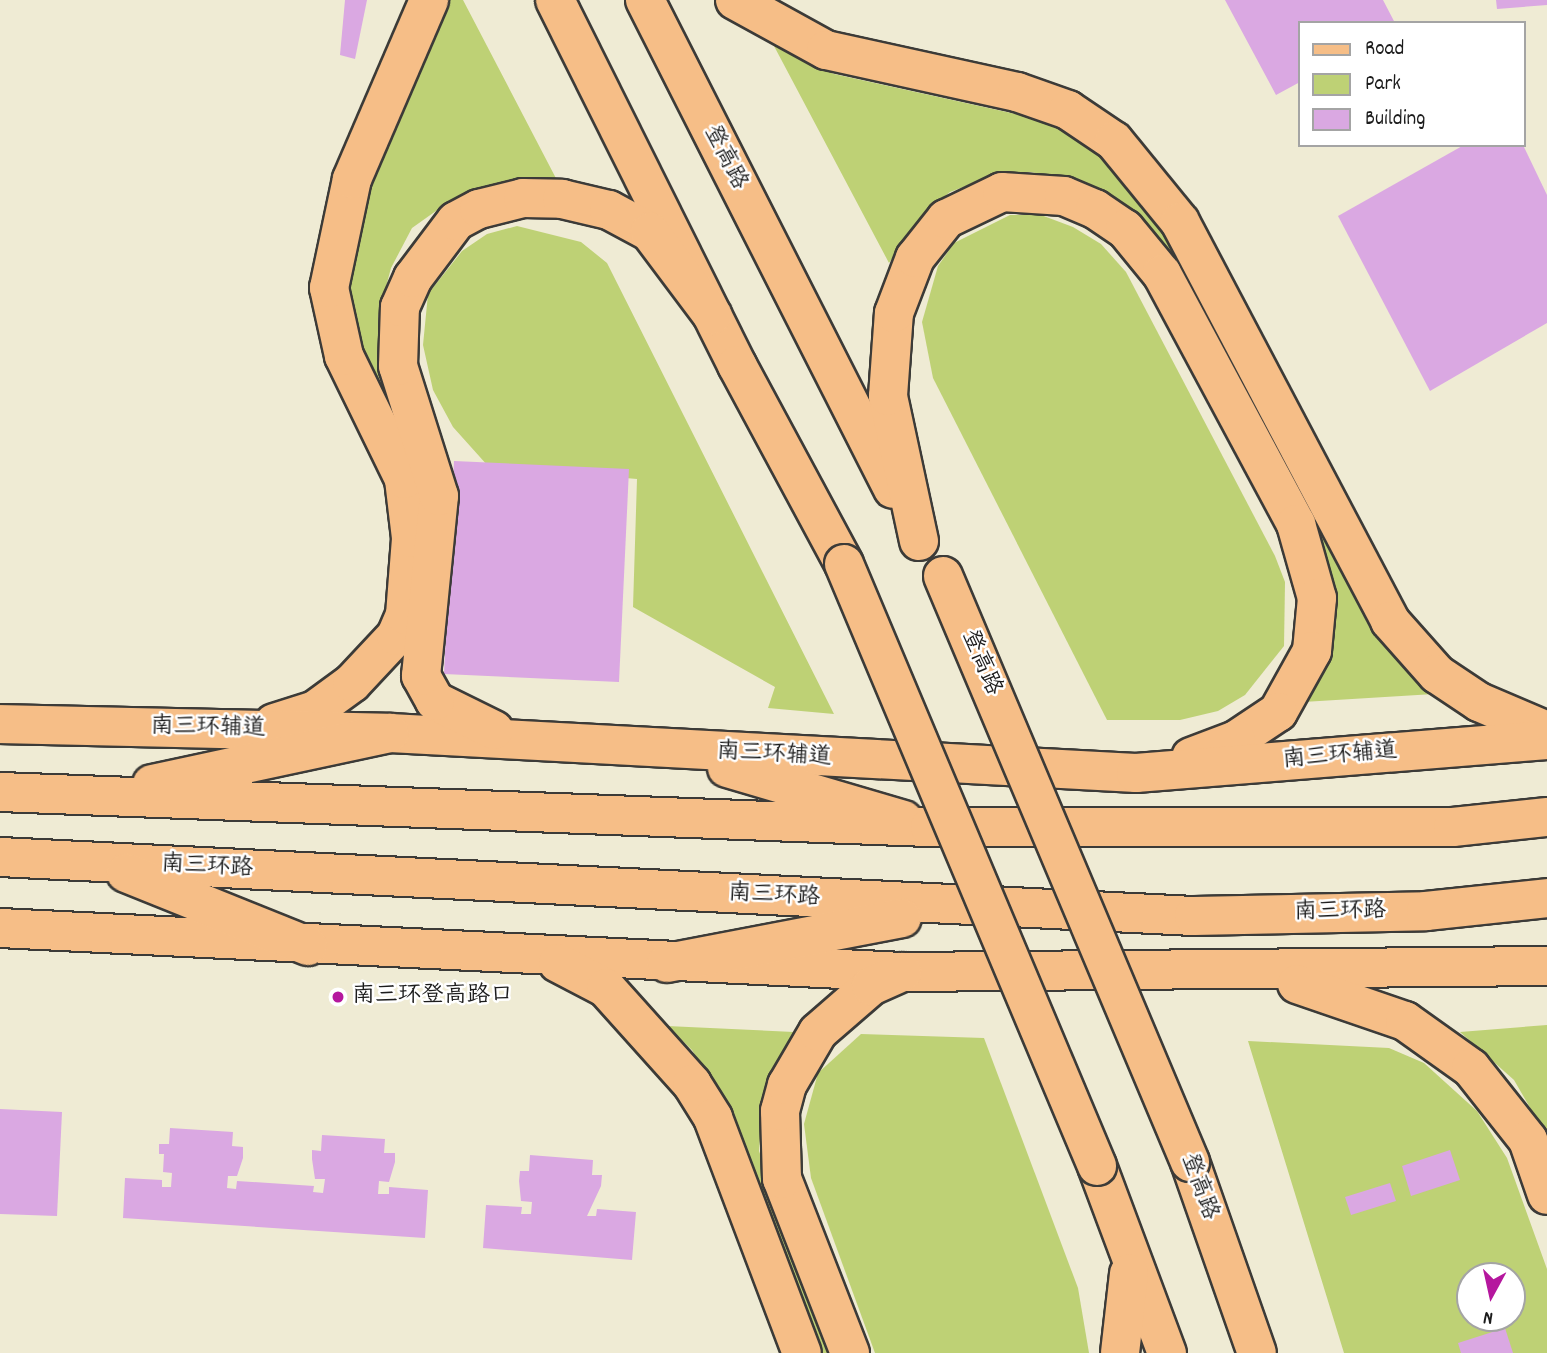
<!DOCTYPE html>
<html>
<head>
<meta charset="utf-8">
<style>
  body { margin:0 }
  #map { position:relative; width:1547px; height:1353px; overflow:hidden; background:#efebd4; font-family:Dekko,"LXGW WenKai TC",sans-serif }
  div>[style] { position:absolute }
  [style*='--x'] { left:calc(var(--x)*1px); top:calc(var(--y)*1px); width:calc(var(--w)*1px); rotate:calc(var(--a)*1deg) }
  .green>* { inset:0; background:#bed175 }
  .building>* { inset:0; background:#daa8e2 }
  .roads { filter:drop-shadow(2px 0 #3c3b38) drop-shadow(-2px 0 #3c3b38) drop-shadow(0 2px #3c3b38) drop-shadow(0 -2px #3c3b38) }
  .major>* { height:38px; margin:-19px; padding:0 19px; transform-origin:19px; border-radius:19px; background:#f6be87 }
  .highway>* { height:38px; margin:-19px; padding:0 19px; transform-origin:19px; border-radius:19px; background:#f6be87 }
  .bridges { filter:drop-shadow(2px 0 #3c3b38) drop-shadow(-2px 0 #3c3b38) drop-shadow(0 2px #3c3b38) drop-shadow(0 -2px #3c3b38) }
  .major-bridge>* { height:38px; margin:-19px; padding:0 19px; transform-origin:19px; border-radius:19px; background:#f6be87 }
  .dots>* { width:19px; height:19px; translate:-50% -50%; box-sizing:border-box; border:4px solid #fff; border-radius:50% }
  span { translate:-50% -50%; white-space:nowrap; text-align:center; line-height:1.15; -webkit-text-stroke:5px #fff; paint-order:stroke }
  .street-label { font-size:23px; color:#1c1c1c }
  .poi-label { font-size:23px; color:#1c1c1c }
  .left { translate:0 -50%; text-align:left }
  .legend { position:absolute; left:1298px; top:21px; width:228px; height:126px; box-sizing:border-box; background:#fff; border:2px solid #a4a4a4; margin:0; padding:9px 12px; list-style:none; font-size:21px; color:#1c1c1c }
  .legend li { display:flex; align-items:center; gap:14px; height:35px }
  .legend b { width:35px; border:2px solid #a4a4a4 }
  .north { position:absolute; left:1456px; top:1262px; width:70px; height:70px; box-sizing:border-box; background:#fff; border:2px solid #a4a4a4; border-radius:50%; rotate:188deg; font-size:19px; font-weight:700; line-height:28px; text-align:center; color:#1c1c1c }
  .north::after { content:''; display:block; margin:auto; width:24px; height:32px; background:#b5179e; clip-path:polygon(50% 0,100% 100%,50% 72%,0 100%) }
</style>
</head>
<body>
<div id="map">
  <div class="green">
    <i style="clip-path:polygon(444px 0,463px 0,560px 186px,492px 186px,450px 201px,412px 228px,391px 268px,378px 317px,380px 398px,361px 361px,347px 283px,349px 237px)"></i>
    <i style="clip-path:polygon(774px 46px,834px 74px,1047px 121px,1118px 167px,1149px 204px,1434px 694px,1303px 702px,1329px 657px,1333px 588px,1159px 240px,1135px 212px,1064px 178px,1030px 172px,990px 177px,950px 192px,923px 214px,889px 263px)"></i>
    <i style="clip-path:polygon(1010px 215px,1041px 215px,1073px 227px,1101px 244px,1126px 272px,1275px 556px,1285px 582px,1284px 646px,1245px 695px,1218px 711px,1180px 720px,1107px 720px,933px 378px,922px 322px,938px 266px,954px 243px)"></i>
    <i style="clip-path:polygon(517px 226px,581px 242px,607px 263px,834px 714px,768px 708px,775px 687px,633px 607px,637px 479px,488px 466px,453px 427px,433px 390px,423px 345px,428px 294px,462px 251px,487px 234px)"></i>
    <i style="clip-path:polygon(1547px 1025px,1547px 1137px,1514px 1080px,1460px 1032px)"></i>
    <i style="clip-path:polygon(667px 1026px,794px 1032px,764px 1090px,759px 1151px,831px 1353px,818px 1353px,730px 1113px,692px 1050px)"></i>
    <i style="clip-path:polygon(861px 1034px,984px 1038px,1078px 1288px,1089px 1353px,875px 1353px,811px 1178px,804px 1124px,818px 1073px)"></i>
    <i style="clip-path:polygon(evenodd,1248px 1041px,1389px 1048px,1424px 1063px,1477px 1111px,1507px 1158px,1547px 1269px,1547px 1353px,1344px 1353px,1248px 1041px,1470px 1276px,1512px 1276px,1512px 1318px,1470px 1318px,1470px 1276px)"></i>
  </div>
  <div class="building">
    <i style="clip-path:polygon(345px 0,367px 0,355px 59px,340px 55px)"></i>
    <i style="clip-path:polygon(1225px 0,1383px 0,1395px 23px,1300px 23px,1300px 82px,1276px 95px)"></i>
    <i style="clip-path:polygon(1496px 0,1547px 0,1547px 5px,1497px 9px)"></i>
    <i style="clip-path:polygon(1464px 145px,1523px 145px,1547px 195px,1547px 323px,1430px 391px,1338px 216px)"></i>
    <i style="clip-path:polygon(454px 461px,629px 469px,619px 682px,444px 674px)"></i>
    <i style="clip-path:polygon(0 1109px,62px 1112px,57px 1216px,0 1214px)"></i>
    <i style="clip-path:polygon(170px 1128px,233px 1132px,232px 1146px,243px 1147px,243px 1158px,237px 1176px,228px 1176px,227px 1188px,236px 1189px,237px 1181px,314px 1186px,313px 1192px,323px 1193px,325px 1179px,315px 1179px,312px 1159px,312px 1150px,321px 1151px,322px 1135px,385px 1139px,384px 1153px,395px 1153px,395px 1162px,389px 1182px,379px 1181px,378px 1194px,389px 1194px,389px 1187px,428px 1190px,425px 1238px,123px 1218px,125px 1178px,162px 1180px,162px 1187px,171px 1187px,172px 1173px,163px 1172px,164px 1154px,159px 1154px,159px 1144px,169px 1144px)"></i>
    <i style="clip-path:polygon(1450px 1150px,1460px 1180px,1411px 1196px,1402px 1166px)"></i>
    <i style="clip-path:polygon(530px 1155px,593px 1160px,592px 1175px,602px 1175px,601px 1186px,587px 1216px,596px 1216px,597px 1209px,636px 1212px,632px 1260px,483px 1248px,486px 1205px,522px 1207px,521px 1214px,531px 1214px,532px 1202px,521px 1201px,519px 1181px,520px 1171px,529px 1171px)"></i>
    <i style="clip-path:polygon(1390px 1183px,1396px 1201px,1351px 1215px,1345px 1197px)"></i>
    <i style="clip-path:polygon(1505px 1328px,1513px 1353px,1461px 1353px,1458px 1343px)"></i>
  </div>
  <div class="roads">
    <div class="major">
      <i style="--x:555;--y:0;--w:408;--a:63.5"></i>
      <i style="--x:737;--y:365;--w:226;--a:61.7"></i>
      <i style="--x:645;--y:0;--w:548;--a:63.11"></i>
      <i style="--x:735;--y:0;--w:104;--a:28.8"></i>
      <i style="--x:826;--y:50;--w:196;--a:12.4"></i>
      <i style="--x:1017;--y:92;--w:54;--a:19.4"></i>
      <i style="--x:1068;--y:110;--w:55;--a:34"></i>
      <i style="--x:1114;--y:141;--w:104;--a:50.8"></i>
      <i style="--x:1180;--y:222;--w:451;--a:62.2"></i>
      <i style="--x:1390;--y:621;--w:71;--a:48.4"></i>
      <i style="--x:1437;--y:674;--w:50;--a:33.7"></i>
      <i style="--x:1479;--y:702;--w:74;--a:23.1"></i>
      <i style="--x:919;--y:541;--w:148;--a:-102.1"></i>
      <i style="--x:888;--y:396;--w:83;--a:-85.9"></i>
      <i style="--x:894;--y:313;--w:59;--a:-69.1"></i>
      <i style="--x:915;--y:258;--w:50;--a:-51.5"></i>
      <i style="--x:946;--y:219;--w:62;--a:-25.7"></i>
      <i style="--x:1002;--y:192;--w:62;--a:3.7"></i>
      <i style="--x:1064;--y:196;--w:34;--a:23"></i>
      <i style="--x:1095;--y:209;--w:36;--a:34"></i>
      <i style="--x:1125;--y:229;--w:58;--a:50.6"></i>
      <i style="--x:1162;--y:274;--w:284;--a:61.8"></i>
      <i style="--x:1296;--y:524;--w:77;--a:74.2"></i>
      <i style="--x:1317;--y:598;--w:53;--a:95.4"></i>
      <i style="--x:1312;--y:651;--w:70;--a:119.1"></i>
      <i style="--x:1278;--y:712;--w:50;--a:146.3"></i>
      <i style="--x:1236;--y:740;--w:48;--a:159.3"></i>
      <i style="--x:274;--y:723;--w:43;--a:-17.6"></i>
      <i style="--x:315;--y:710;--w:46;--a:-36.1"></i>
      <i style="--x:352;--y:683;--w:64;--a:-46.9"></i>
      <i style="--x:396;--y:636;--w:23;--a:-67"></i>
      <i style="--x:405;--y:615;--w:77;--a:-85.5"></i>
      <i style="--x:411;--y:538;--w:59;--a:-96.8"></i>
      <i style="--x:404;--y:479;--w:137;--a:-116"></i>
      <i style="--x:344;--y:356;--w:70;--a:-102.4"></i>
      <i style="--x:329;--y:288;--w:111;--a:-78.1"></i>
      <i style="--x:352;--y:179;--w:195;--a:-66.7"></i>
      <i style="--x:0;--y:724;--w:390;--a:1.3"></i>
      <i style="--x:390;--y:733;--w:747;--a:3.07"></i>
      <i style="--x:1136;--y:773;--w:412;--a:-4.6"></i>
      <i style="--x:494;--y:730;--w:66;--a:-153.8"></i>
      <i style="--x:435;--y:701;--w:29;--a:-119"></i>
      <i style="--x:421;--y:676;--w:181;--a:-84.3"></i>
      <i style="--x:439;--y:496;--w:136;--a:-107.5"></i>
      <i style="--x:398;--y:366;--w:59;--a:-88.1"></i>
      <i style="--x:400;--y:307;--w:32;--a:-66"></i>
      <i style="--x:413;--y:278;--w:71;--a:-53"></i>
      <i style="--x:456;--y:221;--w:26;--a:-28"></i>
      <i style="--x:479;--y:209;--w:45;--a:-14"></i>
      <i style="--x:523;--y:198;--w:39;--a:1"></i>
      <i style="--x:562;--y:199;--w:48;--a:13.2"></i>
      <i style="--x:609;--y:210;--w:47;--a:28.2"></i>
      <i style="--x:650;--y:232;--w:104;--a:53.2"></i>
      <i style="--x:727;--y:768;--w:184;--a:16.4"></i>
      <i style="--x:0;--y:928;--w:903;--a:2.79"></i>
      <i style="--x:902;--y:972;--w:645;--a:-0.53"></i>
      <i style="--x:558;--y:963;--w:54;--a:27.5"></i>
      <i style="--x:606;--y:988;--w:129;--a:48.1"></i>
      <i style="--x:692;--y:1084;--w:40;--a:58"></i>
      <i style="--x:713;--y:1118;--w:251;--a:69.3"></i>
      <i style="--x:1297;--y:984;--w:114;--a:18.9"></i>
      <i style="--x:1405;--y:1021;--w:81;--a:35.5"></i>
      <i style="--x:1471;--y:1068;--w:92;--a:51.6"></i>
      <i style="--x:1528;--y:1140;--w:58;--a:70.9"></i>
      <i style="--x:1190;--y:1162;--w:202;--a:70.7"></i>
      <i style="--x:1097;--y:1166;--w:200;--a:69.5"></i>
      <i style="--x:850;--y:1353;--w:187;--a:-111.3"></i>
      <i style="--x:782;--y:1179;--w:68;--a:-91.7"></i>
      <i style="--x:780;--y:1111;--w:27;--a:-75"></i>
      <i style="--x:787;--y:1085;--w:61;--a:-59.7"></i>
      <i style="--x:818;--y:1032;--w:70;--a:-41"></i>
      <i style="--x:871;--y:986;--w:34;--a:-24"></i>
      <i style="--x:1120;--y:1353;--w:80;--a:-83.5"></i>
    </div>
    <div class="highway">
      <i style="--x:152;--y:784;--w:243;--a:-12.1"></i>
      <i style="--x:0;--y:792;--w:931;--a:2.16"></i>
      <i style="--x:930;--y:827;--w:523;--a:0"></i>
      <i style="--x:1453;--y:827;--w:95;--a:-6.1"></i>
      <i style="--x:0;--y:857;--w:1195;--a:2.83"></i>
      <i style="--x:1194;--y:916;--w:232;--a:-1.2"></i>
      <i style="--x:1426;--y:911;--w:122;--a:-6.1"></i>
      <i style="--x:126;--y:873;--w:196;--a:21.9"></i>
      <i style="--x:667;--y:963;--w:239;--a:-10.8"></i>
    </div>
  </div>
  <div class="bridges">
    <div class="major-bridge">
      <i style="--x:844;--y:564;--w:653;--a:67.2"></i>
      <i style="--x:943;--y:576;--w:636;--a:67.14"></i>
    </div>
  </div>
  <div class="dots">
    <i style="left:338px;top:997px;background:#b5179e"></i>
  </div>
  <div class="street-label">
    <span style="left:724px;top:158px;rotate:63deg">登高路</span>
    <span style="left:980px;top:663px;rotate:67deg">登高路</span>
    <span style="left:208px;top:729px;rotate:1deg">南三环辅道</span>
    <span style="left:774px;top:756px;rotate:3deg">南三环辅道</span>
    <span style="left:1340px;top:757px;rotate:-5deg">南三环辅道</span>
    <span style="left:207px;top:868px;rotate:3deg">南三环路</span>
    <span style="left:774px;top:897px;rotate:3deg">南三环路</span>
    <span style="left:1340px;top:913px;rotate:-1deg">南三环路</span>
    <span style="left:1198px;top:1187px;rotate:70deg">登高路</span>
  </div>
  <div class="poi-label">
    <span class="left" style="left:352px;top:997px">南三环登高路口</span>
  </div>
  <ul class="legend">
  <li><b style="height:9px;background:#f6be87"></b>Road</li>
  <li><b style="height:19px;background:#bed175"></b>Park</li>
  <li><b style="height:19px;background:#daa8e2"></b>Building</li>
  </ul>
  <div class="north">N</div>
</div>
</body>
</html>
